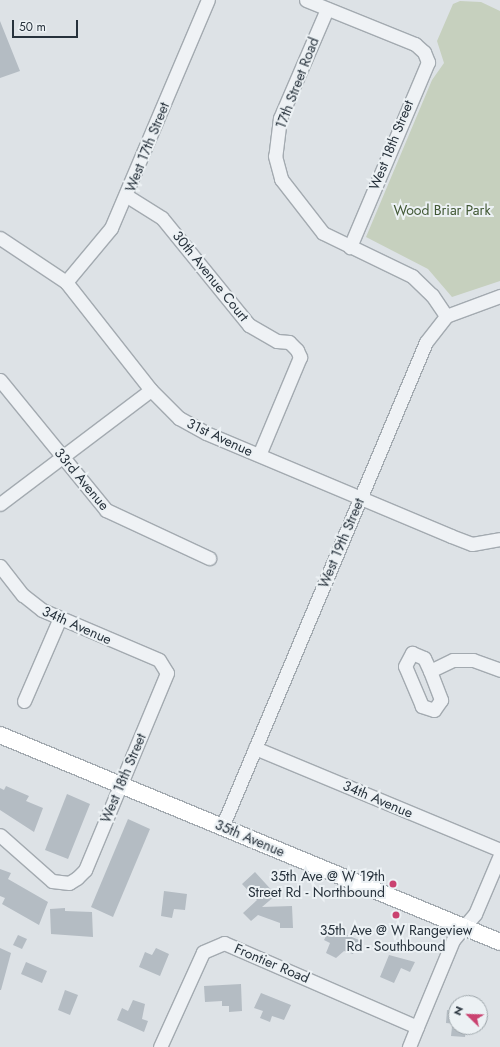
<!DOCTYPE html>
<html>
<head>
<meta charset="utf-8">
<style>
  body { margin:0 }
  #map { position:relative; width:500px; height:1047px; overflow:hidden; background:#dde2e6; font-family:Jost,sans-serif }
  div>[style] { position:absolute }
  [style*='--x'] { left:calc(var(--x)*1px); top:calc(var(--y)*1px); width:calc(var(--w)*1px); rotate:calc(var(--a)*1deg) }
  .green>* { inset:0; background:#c6d0be }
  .building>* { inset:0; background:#b4bcc3 }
  .roads { filter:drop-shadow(1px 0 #a3aab0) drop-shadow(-1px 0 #a3aab0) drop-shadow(0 1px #a3aab0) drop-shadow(0 -1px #a3aab0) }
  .minor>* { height:13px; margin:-6.5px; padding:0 6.5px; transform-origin:6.5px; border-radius:6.5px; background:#eff2f5 }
  .major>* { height:16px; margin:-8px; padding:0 8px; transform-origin:8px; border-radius:8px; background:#fff }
  .dots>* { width:11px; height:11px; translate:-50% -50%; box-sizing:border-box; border:2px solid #ecf1f4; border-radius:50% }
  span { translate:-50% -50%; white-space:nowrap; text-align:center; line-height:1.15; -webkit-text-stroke:4px #ecf1f4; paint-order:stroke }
  .street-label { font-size:14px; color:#27323c }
  .park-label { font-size:14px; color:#415834 }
  .poi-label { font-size:14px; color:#27323c }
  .right { translate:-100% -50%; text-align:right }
  .north { position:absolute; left:448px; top:995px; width:40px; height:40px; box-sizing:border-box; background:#ecf1f4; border:1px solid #9da5aa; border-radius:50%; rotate:293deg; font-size:11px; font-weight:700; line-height:16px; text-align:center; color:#27323c }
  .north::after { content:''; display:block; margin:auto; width:14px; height:18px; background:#ca4270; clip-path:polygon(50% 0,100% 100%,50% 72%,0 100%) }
  .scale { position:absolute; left:12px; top:20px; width:66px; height:18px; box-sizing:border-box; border:2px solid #27323c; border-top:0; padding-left:5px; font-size:12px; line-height:14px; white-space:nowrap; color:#27323c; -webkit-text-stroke:3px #ecf1f4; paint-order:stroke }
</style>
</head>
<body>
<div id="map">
  <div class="green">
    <i style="clip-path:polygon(460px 1px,481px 2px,500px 11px,500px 281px,452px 297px,428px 269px,366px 237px,432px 80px,444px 63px,437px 41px,453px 4px)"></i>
  </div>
  <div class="building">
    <i style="clip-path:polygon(0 21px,20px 71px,0 78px)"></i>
    <i style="clip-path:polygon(6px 786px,29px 796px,26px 801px,43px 808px,34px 832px,0 810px,0 788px,4px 790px)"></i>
    <i style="clip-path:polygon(67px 794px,90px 804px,68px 859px,45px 850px)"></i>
    <i style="clip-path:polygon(128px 819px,150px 829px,113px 917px,91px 907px)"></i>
    <i style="clip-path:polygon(0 869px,11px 873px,8px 879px,48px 902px,39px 925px,2px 904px,5px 898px,0 896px)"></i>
    <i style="clip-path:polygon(255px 872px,276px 895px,262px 907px,292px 906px,293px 928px,280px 928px,280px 923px,258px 915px,251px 921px,243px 913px,257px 900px,242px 884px)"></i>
    <i style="clip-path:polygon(164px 891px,187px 894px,185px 910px,174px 909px,172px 918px,161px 916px)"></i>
    <i style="clip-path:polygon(65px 908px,65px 911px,92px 912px,93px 937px,51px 934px,50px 909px)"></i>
    <i style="clip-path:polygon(330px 928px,359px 940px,353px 954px,344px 951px,336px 958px,326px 953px,330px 943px,324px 940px)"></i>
    <i style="clip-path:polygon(18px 935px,27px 939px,22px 949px,13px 945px)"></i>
    <i style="clip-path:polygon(0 948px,11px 953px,1px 990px,0 990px)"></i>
    <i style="clip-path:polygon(156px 948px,169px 954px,160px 976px,139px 967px,145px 952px,152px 955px)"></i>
    <i style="clip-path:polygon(389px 955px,415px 962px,410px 972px,401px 968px,394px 983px,380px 977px)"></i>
    <i style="clip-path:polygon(26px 962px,47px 971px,42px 983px,21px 974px)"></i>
    <i style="clip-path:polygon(241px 984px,242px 1011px,229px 1012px,229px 1006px,222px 1006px,222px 1001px,205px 1002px,204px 986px)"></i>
    <i style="clip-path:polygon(65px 990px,78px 995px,70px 1015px,58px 1010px)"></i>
    <i style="clip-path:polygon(261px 993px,291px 1005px,284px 1020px,272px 1016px,270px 1022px,260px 1018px,263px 1011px,254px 1008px)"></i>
    <i style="clip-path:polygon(133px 1000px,145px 1004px,142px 1019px,148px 1021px,144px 1032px,117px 1020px,122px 1008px,128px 1011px)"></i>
    <i style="clip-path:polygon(447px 1010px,456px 1011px,456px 1024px,446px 1023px)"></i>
    <i style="clip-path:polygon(452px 1027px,466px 1027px,465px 1037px,451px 1036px)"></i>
  </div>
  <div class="roads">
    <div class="minor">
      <i style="--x:306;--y:0;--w:118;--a:22"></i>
      <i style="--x:415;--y:44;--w:12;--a:42"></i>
      <i style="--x:424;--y:52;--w:11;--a:68"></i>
      <i style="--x:428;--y:62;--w:201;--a:112.9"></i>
      <i style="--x:327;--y:9;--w:119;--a:113.3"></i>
      <i style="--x:280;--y:118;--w:38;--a:97"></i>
      <i style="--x:275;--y:156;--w:24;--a:75"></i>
      <i style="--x:281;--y:179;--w:68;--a:52.1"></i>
      <i style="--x:323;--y:233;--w:99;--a:25.8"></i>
      <i style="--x:412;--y:276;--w:28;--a:44"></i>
      <i style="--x:432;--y:295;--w:25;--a:56"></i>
      <i style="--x:127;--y:196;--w:41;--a:32.2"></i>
      <i style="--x:162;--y:218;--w:138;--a:50.9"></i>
      <i style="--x:249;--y:325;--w:32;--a:30"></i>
      <i style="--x:277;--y:341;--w:12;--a:5"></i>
      <i style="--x:289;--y:342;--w:11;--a:45"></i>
      <i style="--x:297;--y:350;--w:8;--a:67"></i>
      <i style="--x:300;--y:357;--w:106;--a:112.7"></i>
      <i style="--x:0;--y:238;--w:79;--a:33.7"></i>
      <i style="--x:66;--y:282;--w:137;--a:51.8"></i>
      <i style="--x:151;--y:390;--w:40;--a:45"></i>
      <i style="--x:179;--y:418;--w:31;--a:29"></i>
      <i style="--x:206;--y:433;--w:266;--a:22.8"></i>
      <i style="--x:451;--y:536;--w:22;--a:21"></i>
      <i style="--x:472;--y:544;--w:28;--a:-10"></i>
      <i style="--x:66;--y:282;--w:70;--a:-50.2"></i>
      <i style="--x:111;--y:228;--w:248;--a:-67"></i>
      <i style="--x:0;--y:380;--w:168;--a:50.8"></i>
      <i style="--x:106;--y:510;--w:114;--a:25"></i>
      <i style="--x:0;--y:504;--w:189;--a:-37.1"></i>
      <i style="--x:0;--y:566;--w:37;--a:52"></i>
      <i style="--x:23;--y:595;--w:24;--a:38"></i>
      <i style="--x:42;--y:610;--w:127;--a:23.1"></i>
      <i style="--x:159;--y:660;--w:15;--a:58"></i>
      <i style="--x:167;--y:673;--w:213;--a:112.6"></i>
      <i style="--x:85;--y:870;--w:11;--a:135"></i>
      <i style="--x:77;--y:878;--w:9;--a:148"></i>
      <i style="--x:69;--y:883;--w:17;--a:-173"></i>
      <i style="--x:52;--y:881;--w:69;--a:-138.5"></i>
      <i style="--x:412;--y:653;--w:13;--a:23"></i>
      <i style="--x:424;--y:658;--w:14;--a:65"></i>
      <i style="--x:430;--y:671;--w:31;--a:69"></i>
      <i style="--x:441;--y:700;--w:12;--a:125"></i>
      <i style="--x:434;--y:710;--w:13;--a:-162"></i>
      <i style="--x:422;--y:706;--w:43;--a:-113"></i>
      <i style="--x:405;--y:666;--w:15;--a:-62"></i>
      <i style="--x:430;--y:671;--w:25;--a:-26"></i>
      <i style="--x:453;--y:660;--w:20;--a:0"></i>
      <i style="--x:473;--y:660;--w:29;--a:20"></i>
      <i style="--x:24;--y:701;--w:90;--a:-66.6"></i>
      <i style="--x:255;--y:748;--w:265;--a:22.6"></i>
      <i style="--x:222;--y:827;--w:526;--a:-67.19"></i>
      <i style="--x:426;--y:342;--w:33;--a:-52"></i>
      <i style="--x:446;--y:316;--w:58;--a:-20.3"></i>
      <i style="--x:417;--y:1027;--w:94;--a:-67.5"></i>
      <i style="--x:453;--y:940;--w:34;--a:-50"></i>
      <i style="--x:475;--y:914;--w:64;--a:-67"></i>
      <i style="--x:160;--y:1047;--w:104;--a:-65.6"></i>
      <i style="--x:203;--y:952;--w:23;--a:-23"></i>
      <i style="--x:224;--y:943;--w:210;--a:23.5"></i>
      <i style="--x:417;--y:1027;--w:22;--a:112"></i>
    </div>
    <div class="major">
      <i style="--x:0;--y:735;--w:541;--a:22.49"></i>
    </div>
  </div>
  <div class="dots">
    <i style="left:393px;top:884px;background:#ca4270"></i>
    <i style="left:396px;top:915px;background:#ca4270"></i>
  </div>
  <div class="street-label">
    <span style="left:297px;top:83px;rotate:-69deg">17th Street Road</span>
    <span style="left:391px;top:145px;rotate:-68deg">West 18th Street</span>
    <span style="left:147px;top:147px;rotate:-68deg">West 17th Street</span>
    <span style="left:211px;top:276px;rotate:51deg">30th Avenue Court</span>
    <span style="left:220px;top:437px;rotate:25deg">31st Avenue</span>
    <span style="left:82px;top:479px;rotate:50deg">33rd Avenue</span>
    <span style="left:341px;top:543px;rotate:-67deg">West 19th Street</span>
    <span style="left:77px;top:625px;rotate:24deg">34th Avenue</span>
    <span style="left:123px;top:778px;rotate:-67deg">West 18th Street</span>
    <span style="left:378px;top:799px;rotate:23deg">34th Avenue</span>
    <span style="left:250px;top:838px;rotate:23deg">35th Avenue</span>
    <span style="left:272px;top:963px;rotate:23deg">Frontier Road</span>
  </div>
  <div class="park-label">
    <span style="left:442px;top:210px">Wood Briar Park</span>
  </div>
  <div class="poi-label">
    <span class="right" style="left:385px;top:884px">35th Ave @ W 19th<br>Street Rd - Northbound</span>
    <span style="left:396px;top:938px">35th Ave @ W Rangeview<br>Rd - Southbound</span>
  </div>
  <div class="north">N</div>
  <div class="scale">50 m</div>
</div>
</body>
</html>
